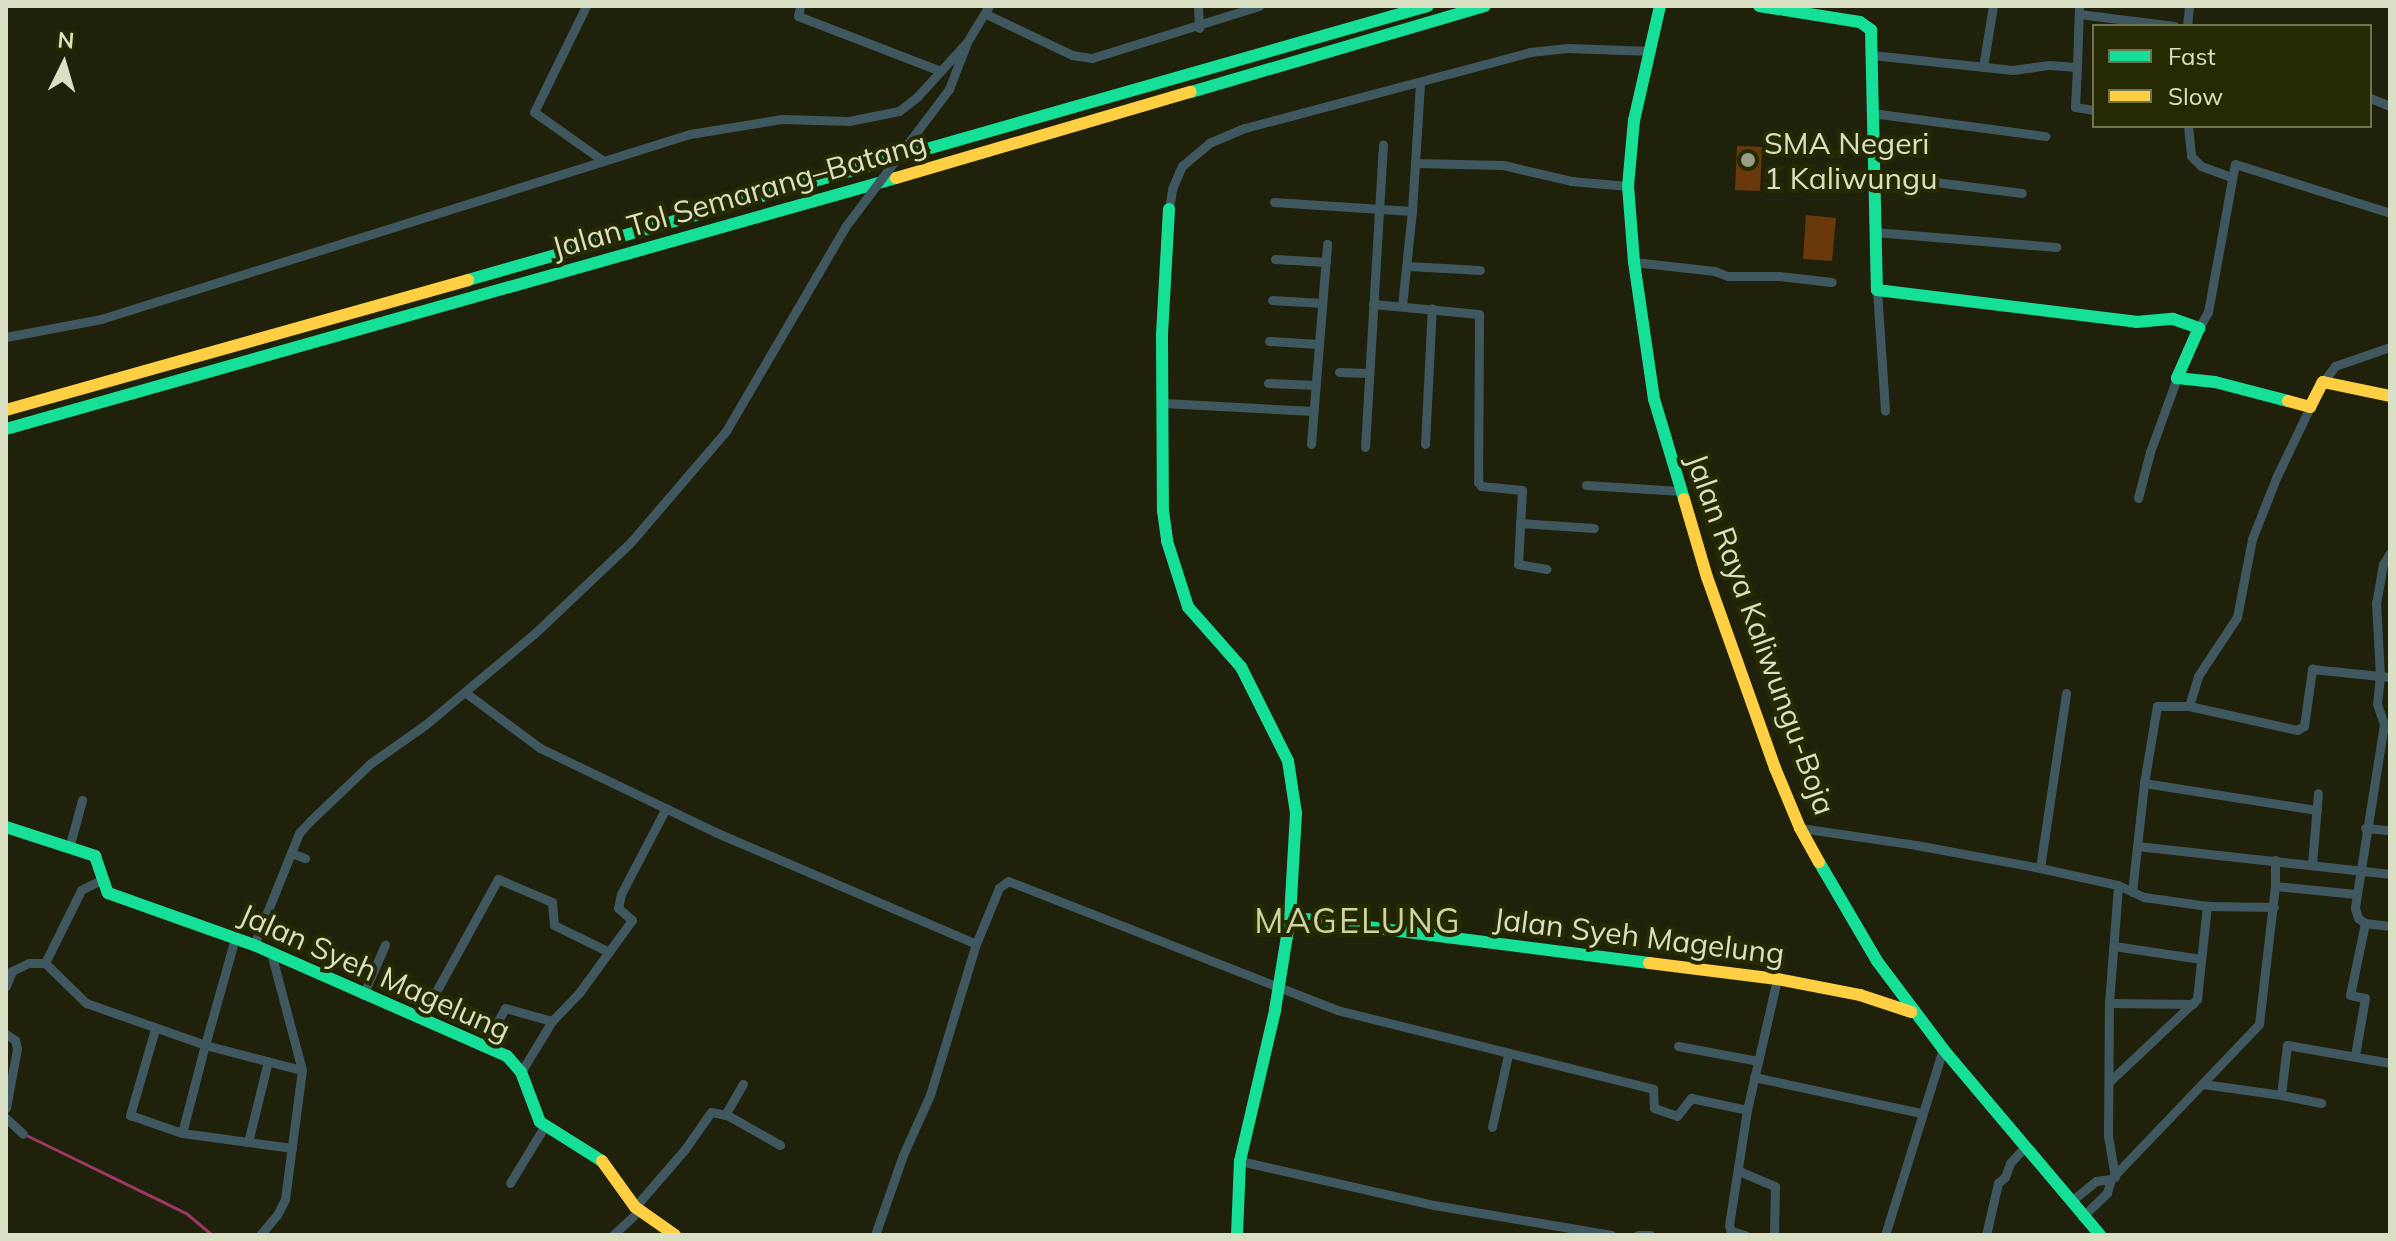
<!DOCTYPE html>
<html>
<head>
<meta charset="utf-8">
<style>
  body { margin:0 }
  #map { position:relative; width:2396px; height:1241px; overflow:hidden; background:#1f210b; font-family:Mulish,sans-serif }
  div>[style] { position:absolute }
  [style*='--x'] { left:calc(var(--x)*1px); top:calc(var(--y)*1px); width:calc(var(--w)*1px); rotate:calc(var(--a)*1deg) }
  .green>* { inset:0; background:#69390b }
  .stream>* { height:3px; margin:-1.5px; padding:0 1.5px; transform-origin:1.5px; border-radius:1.5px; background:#9c3863 }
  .street>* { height:9px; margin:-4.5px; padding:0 4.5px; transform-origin:4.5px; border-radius:4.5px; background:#3f575e }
  .fast>* { height:12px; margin:-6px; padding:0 6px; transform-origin:6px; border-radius:6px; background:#16e098 }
  .slow>* { height:12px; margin:-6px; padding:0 6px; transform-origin:6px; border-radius:6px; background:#ffcf43 }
  .street-bridge>* { height:9px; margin:-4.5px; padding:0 4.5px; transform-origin:4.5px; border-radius:4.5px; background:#3f575e }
  .dots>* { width:22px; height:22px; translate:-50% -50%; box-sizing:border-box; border:4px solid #262a02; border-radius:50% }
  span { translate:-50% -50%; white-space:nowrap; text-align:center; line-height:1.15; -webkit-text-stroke:8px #262a02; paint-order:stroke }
  .poi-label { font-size:30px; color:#dae0c4 }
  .left { translate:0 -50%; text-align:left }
  .street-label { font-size:30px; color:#dae0c4 }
  .quarter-label { font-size:34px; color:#cdd69e; letter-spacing:2px }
  .frame { position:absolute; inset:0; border:8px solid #dae0c4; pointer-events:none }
  .legend { position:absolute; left:2092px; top:24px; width:280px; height:104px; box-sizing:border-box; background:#262a02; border:2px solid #6e7350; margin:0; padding:10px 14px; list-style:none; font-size:24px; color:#dae0c4 }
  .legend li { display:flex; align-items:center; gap:16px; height:40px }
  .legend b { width:40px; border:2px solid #6e7350 }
  .north { position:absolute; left:24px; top:24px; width:80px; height:80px; -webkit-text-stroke:6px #262a02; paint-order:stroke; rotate:5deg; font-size:22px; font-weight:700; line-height:32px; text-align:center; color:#dae0c4 }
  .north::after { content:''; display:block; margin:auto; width:28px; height:36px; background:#dae0c4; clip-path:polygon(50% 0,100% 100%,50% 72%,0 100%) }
</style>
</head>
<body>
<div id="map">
  <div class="green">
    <i style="clip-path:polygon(1737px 146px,1762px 147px,1760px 191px,1735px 190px)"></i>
    <i style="clip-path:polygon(1806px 215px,1836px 218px,1832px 261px,1803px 259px)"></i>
  </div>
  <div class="stream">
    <i style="--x:26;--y:1135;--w:178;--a:26"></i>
    <i style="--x:186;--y:1213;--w:34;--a:40"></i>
  </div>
  <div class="street">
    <i style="--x:586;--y:6;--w:118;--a:116.1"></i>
    <i style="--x:534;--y:112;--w:83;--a:35.2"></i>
    <i style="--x:800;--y:6;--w:10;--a:101"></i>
    <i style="--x:798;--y:16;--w:150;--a:21.1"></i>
    <i style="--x:1198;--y:6;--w:22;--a:87"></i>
    <i style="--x:986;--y:14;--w:95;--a:25.5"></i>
    <i style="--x:1072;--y:55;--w:20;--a:9"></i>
    <i style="--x:1092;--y:58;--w:175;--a:-17.3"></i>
    <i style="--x:2079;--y:14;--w:96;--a:7.2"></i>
    <i style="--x:2187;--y:26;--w:20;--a:-84"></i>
    <i style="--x:1872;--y:55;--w:142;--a:6.1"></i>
    <i style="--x:2013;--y:70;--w:35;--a:-8"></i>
    <i style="--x:2048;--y:65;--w:29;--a:4"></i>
    <i style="--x:2077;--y:67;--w:61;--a:-88.1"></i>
    <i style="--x:1983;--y:67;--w:62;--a:-80.7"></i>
    <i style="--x:2077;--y:67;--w:40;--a:92.9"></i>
    <i style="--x:2075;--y:107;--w:19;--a:9"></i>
    <i style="--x:949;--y:89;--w:50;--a:-69"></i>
    <i style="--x:967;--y:42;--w:42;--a:-58.6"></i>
    <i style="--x:2370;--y:98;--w:22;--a:22"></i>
    <i style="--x:1872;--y:113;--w:175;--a:7.6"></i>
    <i style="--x:2188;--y:126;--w:30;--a:84"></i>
    <i style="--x:2191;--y:156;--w:14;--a:45"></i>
    <i style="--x:2201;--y:166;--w:32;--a:20"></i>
    <i style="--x:1415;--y:163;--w:88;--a:1.3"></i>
    <i style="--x:1503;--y:165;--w:70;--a:13.2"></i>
    <i style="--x:1571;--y:181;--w:57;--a:5"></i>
    <i style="--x:1872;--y:174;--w:151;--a:7.2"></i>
    <i style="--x:1274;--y:202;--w:138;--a:3.7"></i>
    <i style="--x:1412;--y:211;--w:127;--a:-86.4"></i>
    <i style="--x:1169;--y:209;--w:20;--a:-81"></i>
    <i style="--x:1172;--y:189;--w:25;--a:-67"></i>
    <i style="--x:1182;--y:166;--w:35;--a:-40"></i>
    <i style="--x:1209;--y:143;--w:39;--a:-23"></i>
    <i style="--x:1245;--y:128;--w:295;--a:-14.9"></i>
    <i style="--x:1530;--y:52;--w:38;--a:-6"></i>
    <i style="--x:1568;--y:48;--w:83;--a:2.1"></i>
    <i style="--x:1874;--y:232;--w:183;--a:4.7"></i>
    <i style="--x:1275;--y:259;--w:51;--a:3.4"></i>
    <i style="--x:1634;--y:262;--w:81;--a:6.4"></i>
    <i style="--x:1714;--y:271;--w:15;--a:20"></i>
    <i style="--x:1728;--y:276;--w:51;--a:0"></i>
    <i style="--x:1779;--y:276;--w:53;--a:6.5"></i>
    <i style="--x:1408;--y:266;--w:72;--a:3.2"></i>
    <i style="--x:1877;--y:290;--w:121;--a:86.2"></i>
    <i style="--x:1272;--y:300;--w:50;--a:3.4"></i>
    <i style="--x:1373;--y:304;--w:106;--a:5.4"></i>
    <i style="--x:1479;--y:314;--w:168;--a:90.3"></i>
    <i style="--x:1478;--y:482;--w:5;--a:53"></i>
    <i style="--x:1481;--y:486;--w:41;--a:5.6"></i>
    <i style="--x:1522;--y:490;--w:74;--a:93.1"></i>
    <i style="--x:1518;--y:564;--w:29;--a:10"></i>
    <i style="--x:1402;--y:306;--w:96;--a:-84"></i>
    <i style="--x:2199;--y:328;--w:18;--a:-61"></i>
    <i style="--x:2208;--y:312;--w:150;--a:-79.7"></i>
    <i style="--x:2235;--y:164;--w:163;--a:17.5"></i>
    <i style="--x:6;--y:337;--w:97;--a:-10.7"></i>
    <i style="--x:101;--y:319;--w:617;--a:-17.44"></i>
    <i style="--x:690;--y:134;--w:93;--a:-9.3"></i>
    <i style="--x:782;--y:119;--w:67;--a:1.7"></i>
    <i style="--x:849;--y:121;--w:51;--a:-11.3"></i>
    <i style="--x:899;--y:111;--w:23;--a:-38"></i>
    <i style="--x:917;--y:97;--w:74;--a:-47.7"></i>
    <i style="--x:1269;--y:341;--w:50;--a:3.4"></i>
    <i style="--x:1339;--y:372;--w:30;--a:2"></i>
    <i style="--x:2323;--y:382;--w:20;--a:-53"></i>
    <i style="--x:2335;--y:366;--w:58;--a:-19.1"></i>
    <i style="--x:1268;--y:383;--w:48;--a:2.4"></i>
    <i style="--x:1164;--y:403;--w:149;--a:3.1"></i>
    <i style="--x:1311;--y:444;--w:201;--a:-85.4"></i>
    <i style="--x:1425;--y:444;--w:136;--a:-87.1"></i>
    <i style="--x:1365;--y:447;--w:303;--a:-86.6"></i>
    <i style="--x:1586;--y:485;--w:95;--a:3.6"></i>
    <i style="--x:2138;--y:498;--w:48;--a:-75.4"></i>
    <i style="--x:2150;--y:452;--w:79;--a:-70"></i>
    <i style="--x:1520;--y:523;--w:74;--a:3.9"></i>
    <i style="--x:2390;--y:553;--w:13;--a:122"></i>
    <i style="--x:2383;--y:564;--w:39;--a:100"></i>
    <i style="--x:2376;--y:602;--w:74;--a:86.9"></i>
    <i style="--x:2380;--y:676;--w:28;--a:96"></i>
    <i style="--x:2377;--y:704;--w:21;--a:71"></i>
    <i style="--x:2384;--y:724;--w:186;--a:99"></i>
    <i style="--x:2355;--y:908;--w:10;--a:73"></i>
    <i style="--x:2358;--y:918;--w:9;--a:36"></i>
    <i style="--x:2365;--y:923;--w:25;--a:7"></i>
    <i style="--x:466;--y:693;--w:92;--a:36.6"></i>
    <i style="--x:540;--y:748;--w:194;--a:25.6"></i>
    <i style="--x:715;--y:832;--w:284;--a:23.2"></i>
    <i style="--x:2189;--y:706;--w:31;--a:-73"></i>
    <i style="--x:2198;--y:676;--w:71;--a:-56.5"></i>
    <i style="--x:2237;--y:617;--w:79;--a:-79.1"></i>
    <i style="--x:2252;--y:539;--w:66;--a:-68.5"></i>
    <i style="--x:2276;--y:478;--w:79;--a:-64.4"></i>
    <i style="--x:2144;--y:783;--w:175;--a:8.9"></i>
    <i style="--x:1800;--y:828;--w:117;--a:8.3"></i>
    <i style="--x:1916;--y:845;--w:126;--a:10.5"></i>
    <i style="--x:2040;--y:868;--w:80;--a:12.3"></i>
    <i style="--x:2118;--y:885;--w:29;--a:25"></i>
    <i style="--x:2144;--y:897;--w:64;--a:8.1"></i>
    <i style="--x:2207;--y:906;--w:67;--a:0.9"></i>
    <i style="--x:2365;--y:828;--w:25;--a:5"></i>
    <i style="--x:2137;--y:846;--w:255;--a:6.3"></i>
    <i style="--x:69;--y:848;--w:50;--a:-74.8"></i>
    <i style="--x:291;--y:853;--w:15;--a:20"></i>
    <i style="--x:2312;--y:864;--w:71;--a:-85.2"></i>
    <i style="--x:2040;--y:868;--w:177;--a:-81.5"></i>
    <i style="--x:2275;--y:886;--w:26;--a:-90"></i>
    <i style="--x:2132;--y:892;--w:110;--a:-83.7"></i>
    <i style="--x:2144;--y:783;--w:78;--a:-80.4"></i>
    <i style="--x:2157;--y:706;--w:32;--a:0"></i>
    <i style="--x:2189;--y:706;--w:111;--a:12.5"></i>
    <i style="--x:2297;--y:730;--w:8;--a:-30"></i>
    <i style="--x:2304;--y:726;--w:58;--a:-82"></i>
    <i style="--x:2312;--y:669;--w:78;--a:5.9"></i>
    <i style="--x:254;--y:945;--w:121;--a:-68.1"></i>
    <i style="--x:299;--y:833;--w:16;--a:-47"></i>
    <i style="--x:310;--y:821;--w:84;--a:-43.6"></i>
    <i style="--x:371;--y:763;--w:66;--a:-35.1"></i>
    <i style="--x:425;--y:725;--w:142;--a:-39.9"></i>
    <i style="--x:534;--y:634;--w:132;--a:-43.5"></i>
    <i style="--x:630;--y:543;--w:148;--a:-49.4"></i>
    <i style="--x:726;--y:431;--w:236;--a:-59.7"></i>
    <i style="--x:2114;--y:946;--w:88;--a:8.5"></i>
    <i style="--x:45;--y:963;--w:81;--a:-63.7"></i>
    <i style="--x:81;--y:890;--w:25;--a:-27"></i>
    <i style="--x:6;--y:974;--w:25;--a:-26"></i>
    <i style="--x:29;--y:963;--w:16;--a:0"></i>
    <i style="--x:45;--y:963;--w:57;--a:44.3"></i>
    <i style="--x:86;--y:1003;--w:126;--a:19.4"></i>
    <i style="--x:205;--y:1045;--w:111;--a:-74.3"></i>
    <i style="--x:6;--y:986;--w:16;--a:-68"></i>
    <i style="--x:363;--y:995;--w:55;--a:-66.3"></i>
    <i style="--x:2109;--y:1003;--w:84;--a:0.7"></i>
    <i style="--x:421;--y:1019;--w:160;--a:-61.2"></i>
    <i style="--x:498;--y:879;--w:59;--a:23.1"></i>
    <i style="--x:552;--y:902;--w:23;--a:85"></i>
    <i style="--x:554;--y:925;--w:61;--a:26.1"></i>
    <i style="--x:155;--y:1029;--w:90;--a:106.2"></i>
    <i style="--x:130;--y:1115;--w:55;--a:19.1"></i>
    <i style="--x:182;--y:1133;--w:111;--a:7.8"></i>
    <i style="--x:6;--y:1034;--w:11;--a:34"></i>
    <i style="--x:15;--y:1040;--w:9;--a:77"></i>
    <i style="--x:17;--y:1049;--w:60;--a:100.6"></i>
    <i style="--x:485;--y:1045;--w:42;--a:-61.6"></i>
    <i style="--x:505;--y:1008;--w:49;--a:15.5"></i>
    <i style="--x:1678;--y:1046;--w:81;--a:10.6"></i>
    <i style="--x:2355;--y:1055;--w:58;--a:-80"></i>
    <i style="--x:2365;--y:998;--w:15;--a:-169"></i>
    <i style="--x:2350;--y:995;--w:74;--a:-78.2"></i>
    <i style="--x:521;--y:1072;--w:60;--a:-58.7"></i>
    <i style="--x:552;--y:1021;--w:39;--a:-46"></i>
    <i style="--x:579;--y:993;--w:90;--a:-54"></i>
    <i style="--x:632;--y:920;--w:18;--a:-139"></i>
    <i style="--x:618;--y:908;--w:14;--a:-78"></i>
    <i style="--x:621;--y:894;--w:97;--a:-62.4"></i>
    <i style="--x:1754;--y:1077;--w:170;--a:12.2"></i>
    <i style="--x:2110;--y:1081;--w:120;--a:-43.3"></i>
    <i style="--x:2197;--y:999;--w:94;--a:-83.9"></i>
    <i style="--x:2203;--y:1084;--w:79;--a:8"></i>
    <i style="--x:2281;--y:1095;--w:50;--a:-83.2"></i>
    <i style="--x:2287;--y:1045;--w:105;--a:9.9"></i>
    <i style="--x:2281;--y:1095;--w:41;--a:11.3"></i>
    <i style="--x:725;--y:1115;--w:36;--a:-60"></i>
    <i style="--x:6;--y:1118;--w:23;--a:43"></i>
    <i style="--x:1492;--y:1127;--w:74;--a:-77.5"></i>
    <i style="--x:182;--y:1133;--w:91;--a:-75.4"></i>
    <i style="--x:205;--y:1045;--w:100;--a:14.5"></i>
    <i style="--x:248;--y:1142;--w:83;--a:-76.1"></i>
    <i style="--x:1240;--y:1161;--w:199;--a:12.8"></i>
    <i style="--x:1434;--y:1205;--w:180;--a:9.6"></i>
    <i style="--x:1739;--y:1171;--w:39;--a:23"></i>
    <i style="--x:1775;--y:1186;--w:49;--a:91.2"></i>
    <i style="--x:2115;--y:1177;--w:42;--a:-99.7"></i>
    <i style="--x:2108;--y:1136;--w:133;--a:-89.6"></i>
    <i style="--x:2109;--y:1003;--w:118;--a:-85.6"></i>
    <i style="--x:510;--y:1183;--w:66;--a:-58.7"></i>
    <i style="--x:2070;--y:1202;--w:33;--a:-39"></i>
    <i style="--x:2096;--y:1181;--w:15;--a:-8"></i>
    <i style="--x:635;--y:1207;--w:77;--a:-49.2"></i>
    <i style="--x:685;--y:1149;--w:45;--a:-54.9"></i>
    <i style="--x:711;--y:1112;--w:16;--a:11"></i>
    <i style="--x:727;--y:1115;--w:61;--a:29.5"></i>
    <i style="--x:2082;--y:1217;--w:35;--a:-44"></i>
    <i style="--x:2107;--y:1193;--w:15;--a:-74"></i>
    <i style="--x:2111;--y:1179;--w:214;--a:-46.3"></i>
    <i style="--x:2259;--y:1024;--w:139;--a:-83.4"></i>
    <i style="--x:2275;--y:886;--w:81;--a:5.6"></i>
    <i style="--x:260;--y:1235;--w:26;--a:-50"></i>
    <i style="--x:277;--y:1215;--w:18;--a:-63"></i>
    <i style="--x:285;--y:1199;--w:130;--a:-82.5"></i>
    <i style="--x:302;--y:1070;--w:121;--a:-104.8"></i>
    <i style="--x:613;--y:1235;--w:37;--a:-43"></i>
    <i style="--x:875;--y:1235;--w:85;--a:-70.7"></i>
    <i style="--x:903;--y:1155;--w:66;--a:-65.8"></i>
    <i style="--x:930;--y:1095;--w:158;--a:-73.1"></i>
    <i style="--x:976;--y:944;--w:61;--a:-67.7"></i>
    <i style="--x:999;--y:888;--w:11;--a:-38"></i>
    <i style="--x:1008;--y:881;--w:353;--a:21.4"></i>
    <i style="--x:1337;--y:1010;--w:326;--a:14"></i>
    <i style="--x:1653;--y:1089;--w:19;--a:87"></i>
    <i style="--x:1654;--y:1108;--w:24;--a:19"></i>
    <i style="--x:1677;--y:1116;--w:23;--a:-52"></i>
    <i style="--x:1691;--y:1098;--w:57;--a:12.1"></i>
    <i style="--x:1638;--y:1235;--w:12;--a:0"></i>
    <i style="--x:1745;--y:1235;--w:15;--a:-164"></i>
    <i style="--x:1731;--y:1231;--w:6;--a:-108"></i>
    <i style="--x:1729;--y:1225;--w:116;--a:-81.1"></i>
    <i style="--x:1747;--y:1110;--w:134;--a:-77.1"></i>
    <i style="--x:1885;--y:1235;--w:195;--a:-72.7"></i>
    <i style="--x:1986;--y:1235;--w:53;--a:-77"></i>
    <i style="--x:1998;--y:1183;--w:9;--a:-41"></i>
    <i style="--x:2005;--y:1177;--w:15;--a:-70"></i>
    <i style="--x:2010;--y:1163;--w:21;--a:-47"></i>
  </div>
  <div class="fast">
    <i style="--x:1660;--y:6;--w:117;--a:102.8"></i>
    <i style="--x:1634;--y:120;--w:66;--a:95.2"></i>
    <i style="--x:1628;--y:186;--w:76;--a:85.5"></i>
    <i style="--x:1634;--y:262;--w:138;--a:81.7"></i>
    <i style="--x:1654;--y:399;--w:104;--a:73.3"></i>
    <i style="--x:1759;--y:6;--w:102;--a:9"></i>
    <i style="--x:1860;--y:22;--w:14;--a:36"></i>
    <i style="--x:1871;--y:30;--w:260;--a:88.7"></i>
    <i style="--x:1877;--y:290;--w:261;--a:7"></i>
    <i style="--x:2136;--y:322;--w:37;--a:-5"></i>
    <i style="--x:2173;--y:319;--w:28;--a:19"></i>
    <i style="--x:2199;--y:328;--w:55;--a:113.7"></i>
    <i style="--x:2177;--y:378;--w:38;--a:6"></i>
    <i style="--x:2215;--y:382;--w:75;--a:14.6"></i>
    <i style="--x:1191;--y:92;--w:306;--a:-16.3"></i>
    <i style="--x:1169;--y:209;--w:127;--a:93.2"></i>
    <i style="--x:1162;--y:336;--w:175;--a:89.7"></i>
    <i style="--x:1163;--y:511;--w:30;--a:82"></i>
    <i style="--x:1167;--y:541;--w:69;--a:72.3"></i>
    <i style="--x:1188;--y:607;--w:80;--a:48.5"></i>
    <i style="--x:1241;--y:667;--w:105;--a:63.4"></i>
    <i style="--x:1288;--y:761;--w:53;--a:81.3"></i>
    <i style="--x:1296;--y:813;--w:104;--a:93.3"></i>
    <i style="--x:468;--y:280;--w:998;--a:-15.93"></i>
    <i style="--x:6;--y:429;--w:925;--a:-15.75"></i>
    <i style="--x:6;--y:827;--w:94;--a:18"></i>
    <i style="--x:95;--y:856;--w:39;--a:71"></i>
    <i style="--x:108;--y:893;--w:155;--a:19.6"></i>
    <i style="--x:254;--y:945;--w:276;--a:23.7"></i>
    <i style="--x:507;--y:1056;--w:21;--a:49"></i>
    <i style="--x:521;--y:1072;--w:53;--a:69.2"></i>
    <i style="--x:540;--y:1122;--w:73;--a:32.2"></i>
    <i style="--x:1819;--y:862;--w:115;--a:59.6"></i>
    <i style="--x:1877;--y:961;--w:110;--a:53.1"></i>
    <i style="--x:1943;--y:1049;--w:243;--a:49.8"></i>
    <i style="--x:1237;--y:1235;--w:74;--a:-87.7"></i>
    <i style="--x:1240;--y:1161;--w:155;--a:-76.9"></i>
    <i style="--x:1275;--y:1010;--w:94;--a:-80.8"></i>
    <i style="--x:1290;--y:917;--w:362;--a:7.3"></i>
  </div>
  <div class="slow">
    <i style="--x:896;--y:178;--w:307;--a:-16.3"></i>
    <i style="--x:2288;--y:401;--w:23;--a:15"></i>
    <i style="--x:2310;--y:407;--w:28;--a:-63"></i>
    <i style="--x:2323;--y:382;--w:68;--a:11.8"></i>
    <i style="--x:6;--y:410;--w:480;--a:-15.7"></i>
    <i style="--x:1684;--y:499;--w:81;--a:73.6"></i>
    <i style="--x:1707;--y:577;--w:203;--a:70.4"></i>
    <i style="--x:1775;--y:768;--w:65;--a:67.4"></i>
    <i style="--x:1800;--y:828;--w:39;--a:61"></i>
    <i style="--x:1649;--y:963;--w:129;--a:7.1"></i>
    <i style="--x:1777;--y:979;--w:85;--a:10.9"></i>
    <i style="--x:1860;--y:995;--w:54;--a:18.4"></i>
    <i style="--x:602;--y:1161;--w:57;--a:54.3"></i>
    <i style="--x:635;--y:1207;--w:49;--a:35"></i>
  </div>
  <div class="street-bridge">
    <i style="--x:845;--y:227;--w:173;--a:-53"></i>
  </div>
  <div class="dots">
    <i style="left:1748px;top:160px;background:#999d83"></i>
  </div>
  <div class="poi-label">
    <span class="left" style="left:1764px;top:160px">SMA Negeri<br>1 Kaliwungu</span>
  </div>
  <div class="street-label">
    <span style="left:739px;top:195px;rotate:-16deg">Jalan Tol Semarang–Batang</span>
    <span style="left:1761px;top:634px;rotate:70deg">Jalan Raya Kaliwungu-Boja</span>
    <span style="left:1639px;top:936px;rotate:7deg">Jalan Syeh Magelung</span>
    <span style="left:375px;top:972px;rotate:24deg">Jalan Syeh Magelung</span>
  </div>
  <div class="quarter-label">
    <span style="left:1358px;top:921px">MAGELUNG</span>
  </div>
  <div class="frame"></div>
  <ul class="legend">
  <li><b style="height:10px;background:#16e098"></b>Fast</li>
  <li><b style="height:10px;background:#ffcf43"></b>Slow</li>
  </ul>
  <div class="north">N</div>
</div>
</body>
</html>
